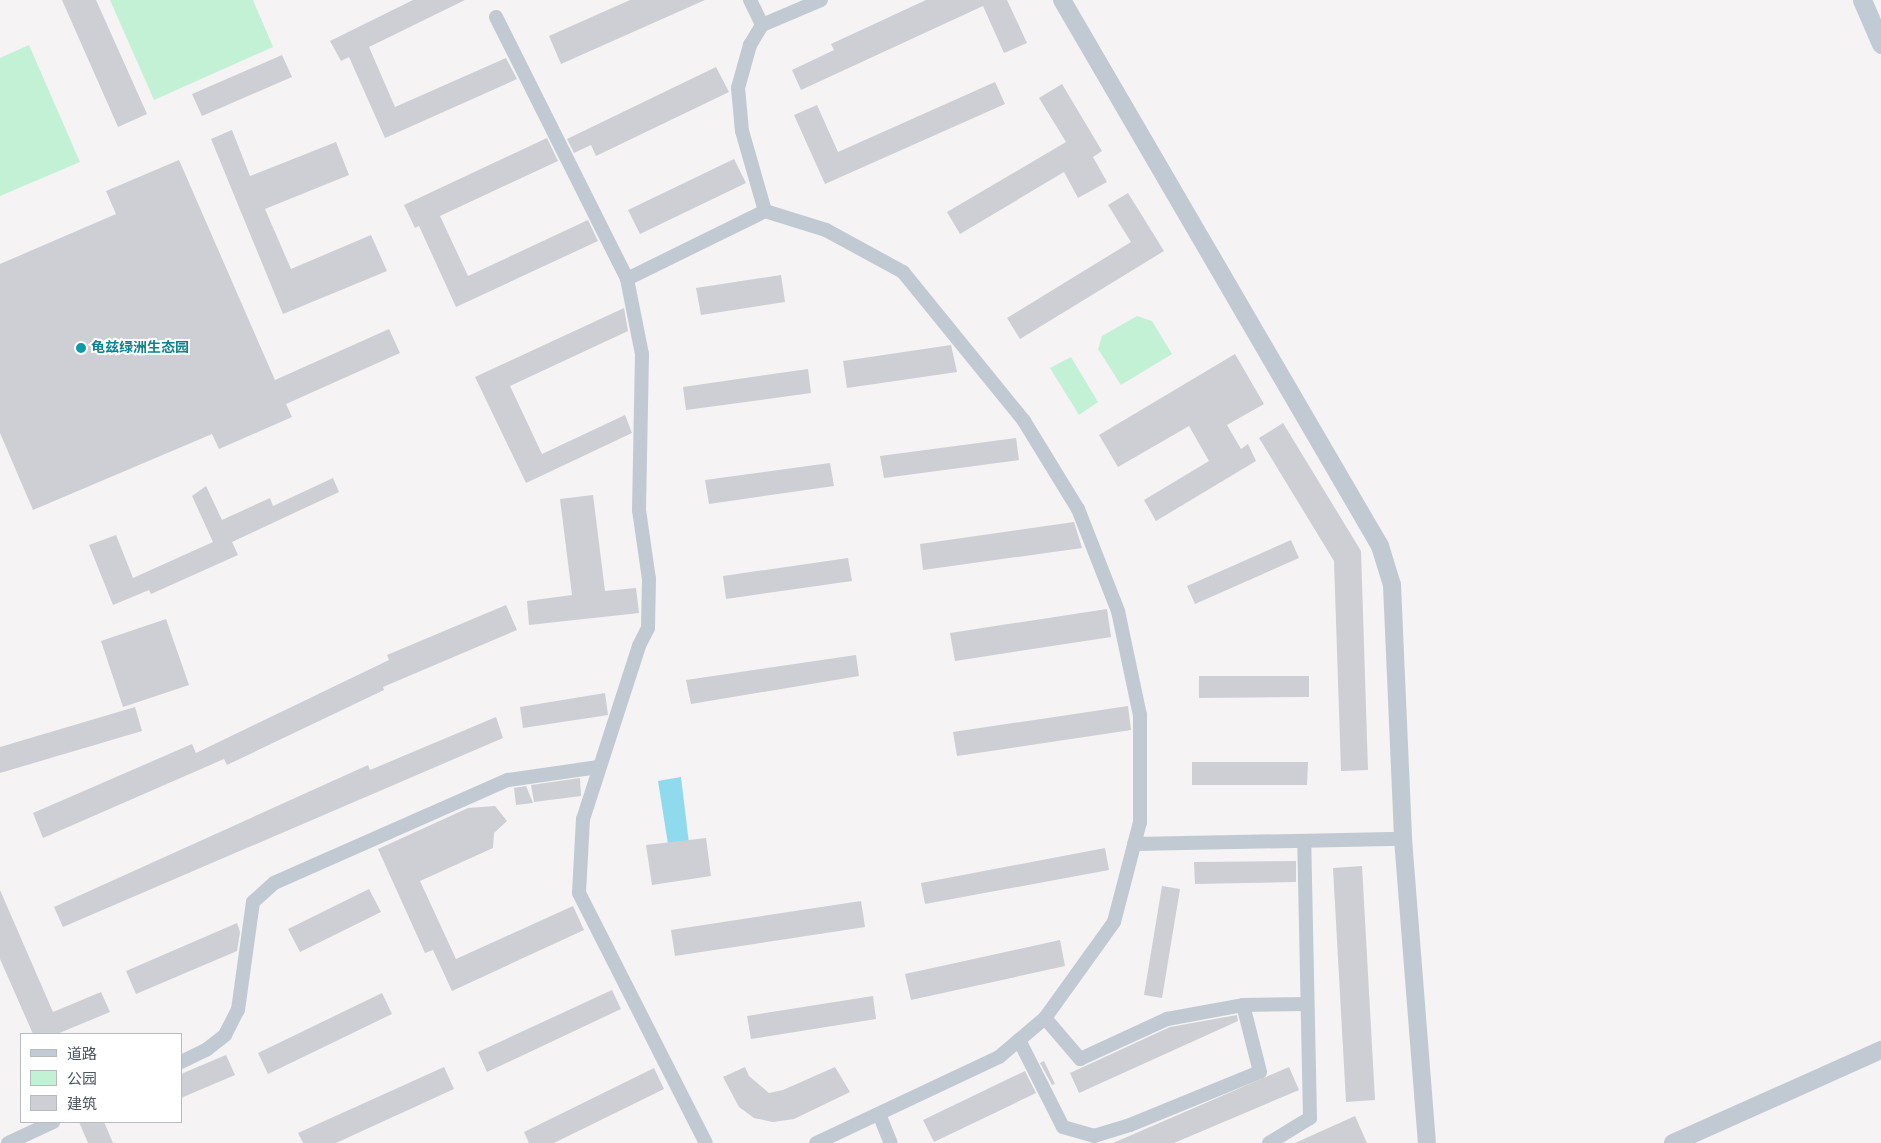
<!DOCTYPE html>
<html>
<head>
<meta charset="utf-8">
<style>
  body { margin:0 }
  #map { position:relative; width:1881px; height:1143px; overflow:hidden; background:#f5f3f3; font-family:"Nunito Sans","Noto Sans SC",sans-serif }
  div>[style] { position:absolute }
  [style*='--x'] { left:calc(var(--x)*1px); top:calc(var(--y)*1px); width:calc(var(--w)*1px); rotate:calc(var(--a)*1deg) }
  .green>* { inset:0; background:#c3f1d5 }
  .water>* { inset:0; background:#90daee }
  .building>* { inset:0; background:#cdcfd5 }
  .minor>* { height:14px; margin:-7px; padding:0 7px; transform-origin:7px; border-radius:7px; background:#c1cad2 }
  .tertiary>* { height:18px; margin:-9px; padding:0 9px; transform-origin:9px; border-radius:9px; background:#c1cad2 }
  .secondary>* { height:19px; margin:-9.5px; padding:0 9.5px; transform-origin:9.5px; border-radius:9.5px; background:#c1cbd6 }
  .dots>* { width:14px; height:14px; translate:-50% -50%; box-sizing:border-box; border:2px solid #fff; border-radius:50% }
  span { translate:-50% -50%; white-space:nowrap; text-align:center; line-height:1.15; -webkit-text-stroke:4px #fff; paint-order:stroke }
  .culture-label { font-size:14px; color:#0d838f; font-weight:700 }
  .left { translate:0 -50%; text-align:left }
  .legend { position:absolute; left:20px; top:1033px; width:162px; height:90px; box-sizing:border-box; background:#fff; border:1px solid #b7bbc0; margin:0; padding:6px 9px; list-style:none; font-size:15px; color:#4a5661 }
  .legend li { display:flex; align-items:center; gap:10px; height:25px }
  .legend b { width:25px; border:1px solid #b7bbc0 }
</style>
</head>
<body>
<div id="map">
  <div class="green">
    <i style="clip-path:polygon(110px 0,253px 0,273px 47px,154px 100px)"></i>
    <i style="clip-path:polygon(29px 45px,80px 162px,0 196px,0 58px)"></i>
    <i style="clip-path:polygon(1137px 316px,1152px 321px,1172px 354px,1121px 385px,1098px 349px,1102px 336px)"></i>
    <i style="clip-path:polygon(1071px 357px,1098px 402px,1079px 415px,1050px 368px)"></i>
  </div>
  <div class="water">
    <i style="clip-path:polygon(681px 777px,691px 860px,671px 863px,658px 781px)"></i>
  </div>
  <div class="building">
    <i style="clip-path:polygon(62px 0,96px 0,147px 114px,118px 127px)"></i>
    <i style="clip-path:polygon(413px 0,465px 0,369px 47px,395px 107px,506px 58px,517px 79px,385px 138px,349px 57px,341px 61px,330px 41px)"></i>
    <i style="clip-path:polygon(630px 0,705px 0,561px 64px,549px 36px)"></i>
    <i style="clip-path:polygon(926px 0,1007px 0,1027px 43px,1004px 53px,983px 6px,801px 90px,792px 70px,834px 50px,831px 44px)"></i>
    <i style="clip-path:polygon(282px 55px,292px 77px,202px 116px,192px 94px)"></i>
    <i style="clip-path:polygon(716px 67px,729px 92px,596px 156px,591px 145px,574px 153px,563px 131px,567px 139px)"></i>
    <i style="clip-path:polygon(995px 82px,1005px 104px,825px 184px,794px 115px,817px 105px,838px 152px)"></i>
    <i style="clip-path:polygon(1062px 84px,1102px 151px,1093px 157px,1107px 182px,1078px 198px,1064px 172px,960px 234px,947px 212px,1066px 142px,1039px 98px)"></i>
    <i style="clip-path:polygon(232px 130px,250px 176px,336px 142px,349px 175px,265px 209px,291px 269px,371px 235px,387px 271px,283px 314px,211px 139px)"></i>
    <i style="clip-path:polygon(547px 138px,558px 161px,440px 216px,468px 276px,588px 220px,598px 241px,456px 307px,419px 226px,415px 228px,404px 205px)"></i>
    <i style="clip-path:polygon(734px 159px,746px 183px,640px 234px,628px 210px)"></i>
    <i style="clip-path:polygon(179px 160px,275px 380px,389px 329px,400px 353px,286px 404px,292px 417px,219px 449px,212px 434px,33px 510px,0 433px,0 264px,116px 214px,106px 191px)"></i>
    <i style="clip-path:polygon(1128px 193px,1164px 251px,1020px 339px,1007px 318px,1131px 242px,1108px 205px)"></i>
    <i style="clip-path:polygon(781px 275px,785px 302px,701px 315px,696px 288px)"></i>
    <i style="clip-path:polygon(624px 308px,628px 331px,510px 386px,542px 454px,625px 415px,632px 433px,526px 483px,475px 377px)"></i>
    <i style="clip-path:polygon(951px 345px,957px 372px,847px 388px,843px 361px)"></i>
    <i style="clip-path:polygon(1235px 354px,1264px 404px,1227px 425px,1241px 449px,1248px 444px,1256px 461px,1156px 521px,1144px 500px,1209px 461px,1189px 426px,1118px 467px,1099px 435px)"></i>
    <i style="clip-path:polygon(808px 369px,811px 393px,686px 410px,683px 387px)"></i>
    <i style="clip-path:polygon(1283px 423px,1361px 551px,1368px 770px,1341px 771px,1334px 561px,1259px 438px)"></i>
    <i style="clip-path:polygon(1016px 438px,1019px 460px,884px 478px,880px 456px)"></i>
    <i style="clip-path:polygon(830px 463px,834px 486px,709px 504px,705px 480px)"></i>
    <i style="clip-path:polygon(333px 478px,339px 492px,232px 542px,238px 555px,151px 594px,149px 590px,113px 605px,89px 545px,116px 535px,133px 578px,213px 542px,192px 496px,206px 486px,222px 520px,270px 498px,273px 506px)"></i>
    <i style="clip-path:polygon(593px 495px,605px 591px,636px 588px,639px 613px,529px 625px,527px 601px,572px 595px,560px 499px)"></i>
    <i style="clip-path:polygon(1074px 522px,1082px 548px,923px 570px,920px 544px)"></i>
    <i style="clip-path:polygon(1291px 540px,1299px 558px,1195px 604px,1187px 586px)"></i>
    <i style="clip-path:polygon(848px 558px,852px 581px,726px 599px,723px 576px)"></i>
    <i style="clip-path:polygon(506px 605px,517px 630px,383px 687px,384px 690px,227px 765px,224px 759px,43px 838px,33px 813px,192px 744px,196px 753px,389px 660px,387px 655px)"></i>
    <i style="clip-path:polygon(1107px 609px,1111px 637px,955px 661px,950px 633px)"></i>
    <i style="clip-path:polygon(166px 619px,189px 685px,123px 707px,101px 641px)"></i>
    <i style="clip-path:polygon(856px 655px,859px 676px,691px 704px,686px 680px)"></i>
    <i style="clip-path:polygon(1199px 676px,1309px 676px,1309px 697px,1199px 698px)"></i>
    <i style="clip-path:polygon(605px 693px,608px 715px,523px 728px,520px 707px)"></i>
    <i style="clip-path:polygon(1128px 706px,1131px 730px,957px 756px,953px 732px)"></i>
    <i style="clip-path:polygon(135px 707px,142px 731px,0 773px,0 747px)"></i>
    <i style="clip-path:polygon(496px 717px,503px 738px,63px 927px,54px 907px,368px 765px,370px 770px)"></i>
    <i style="clip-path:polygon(1192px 762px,1308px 762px,1307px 785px,1192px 785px)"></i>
    <i style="clip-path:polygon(580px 778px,581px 796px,534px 802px,531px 785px)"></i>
    <i style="clip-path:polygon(526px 786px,533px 803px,516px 805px,514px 788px)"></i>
    <i style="clip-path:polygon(495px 806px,507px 821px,494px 833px,493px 848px,420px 881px,456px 959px,573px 906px,584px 930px,452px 991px,433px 950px,425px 953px,378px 849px,468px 808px)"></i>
    <i style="clip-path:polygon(706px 838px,711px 876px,652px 885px,646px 845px)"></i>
    <i style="clip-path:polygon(1105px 848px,1109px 870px,925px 904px,921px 883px)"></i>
    <i style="clip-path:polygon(1296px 861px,1296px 882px,1195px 884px,1194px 862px)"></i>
    <i style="clip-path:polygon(1362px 866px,1375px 1100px,1346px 1102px,1333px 868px)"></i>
    <i style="clip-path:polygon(1162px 886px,1180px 889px,1162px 998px,1144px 995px)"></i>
    <i style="clip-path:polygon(369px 889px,381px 912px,300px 952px,288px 929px)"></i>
    <i style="clip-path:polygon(0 890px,53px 1012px,101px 992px,110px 1012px,57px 1034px,33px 1034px,0 959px)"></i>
    <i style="clip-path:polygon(861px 901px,865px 927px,675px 956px,671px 930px)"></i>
    <i style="clip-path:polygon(237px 923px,240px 932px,237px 951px,136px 994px,126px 971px)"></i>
    <i style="clip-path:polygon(1060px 940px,1065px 966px,911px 1000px,905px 974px)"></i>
    <i style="clip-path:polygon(612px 990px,621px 1009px,487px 1072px,478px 1052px)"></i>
    <i style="clip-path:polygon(382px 993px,392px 1014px,268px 1074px,258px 1053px)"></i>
    <i style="clip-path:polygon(873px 996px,876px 1019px,751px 1039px,747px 1016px)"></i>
    <i style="clip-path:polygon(1237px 1015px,1238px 1021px,1079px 1093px,1070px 1073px,1170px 1027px)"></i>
    <i style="clip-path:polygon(226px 1055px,235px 1075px,181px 1098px,181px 1074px)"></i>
    <i style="clip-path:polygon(1044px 1061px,1055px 1084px,1052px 1085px,1040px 1063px)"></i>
    <i style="clip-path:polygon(444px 1067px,454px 1089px,336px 1143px,303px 1143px,298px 1133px)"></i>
    <i style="clip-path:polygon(745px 1067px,749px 1076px,769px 1093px,783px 1090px,835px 1067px,850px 1092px,794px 1119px,773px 1122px,754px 1118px,739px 1107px,723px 1077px)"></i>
    <i style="clip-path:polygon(1289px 1067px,1299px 1090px,1174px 1143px,1113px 1143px)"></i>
    <i style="clip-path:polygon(654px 1068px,664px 1089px,554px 1143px,529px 1143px,524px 1132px)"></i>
    <i style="clip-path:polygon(1025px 1071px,1036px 1093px,934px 1142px,923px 1120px)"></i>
    <i style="clip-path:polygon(1355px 1116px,1367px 1143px,1295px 1143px)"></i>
    <i style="clip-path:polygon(79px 1122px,104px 1122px,113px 1143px,88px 1143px)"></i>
  </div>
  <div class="minor">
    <i style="--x:750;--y:0;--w:28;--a:64"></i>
    <i style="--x:496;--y:17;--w:293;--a:63.4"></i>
    <i style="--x:627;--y:279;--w:154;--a:-26.2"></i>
    <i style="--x:765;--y:211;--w:83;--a:-106"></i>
    <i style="--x:742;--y:131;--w:43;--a:-95.3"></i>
    <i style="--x:738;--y:88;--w:45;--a:-74.4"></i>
    <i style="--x:750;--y:45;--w:23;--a:-59"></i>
    <i style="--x:762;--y:25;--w:64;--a:-23"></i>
    <i style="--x:765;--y:211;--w:64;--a:17.3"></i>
    <i style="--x:826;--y:230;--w:88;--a:28.6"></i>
    <i style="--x:903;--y:272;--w:192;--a:50.9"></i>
    <i style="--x:1024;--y:421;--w:103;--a:58.5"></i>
    <i style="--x:1078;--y:509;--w:110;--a:68.6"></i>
    <i style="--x:1118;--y:611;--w:106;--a:78.1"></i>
    <i style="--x:1140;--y:715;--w:107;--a:90"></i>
    <i style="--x:1140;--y:822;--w:103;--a:104.6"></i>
    <i style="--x:1114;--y:922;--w:118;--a:125.7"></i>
    <i style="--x:1045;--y:1018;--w:60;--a:139.7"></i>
    <i style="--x:999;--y:1057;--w:202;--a:154.8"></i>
    <i style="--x:627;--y:279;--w:76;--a:78.7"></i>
    <i style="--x:642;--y:354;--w:156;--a:91.1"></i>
    <i style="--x:639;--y:510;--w:70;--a:81.8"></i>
    <i style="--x:649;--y:579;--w:49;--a:91.2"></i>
    <i style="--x:648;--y:628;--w:20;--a:117"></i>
    <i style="--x:639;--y:646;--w:182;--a:107.9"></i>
    <i style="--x:583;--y:819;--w:74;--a:93.1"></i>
    <i style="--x:579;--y:893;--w:280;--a:63.1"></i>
    <i style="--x:1134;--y:844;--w:269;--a:-1.1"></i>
    <i style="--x:1045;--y:1018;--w:54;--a:49.5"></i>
    <i style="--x:1080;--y:1059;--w:96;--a:-24.7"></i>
    <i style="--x:1167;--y:1019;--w:77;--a:-10.4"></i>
    <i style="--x:1019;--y:1040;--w:97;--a:63.2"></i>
    <i style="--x:1063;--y:1127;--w:32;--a:16"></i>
    <i style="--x:1094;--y:1136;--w:38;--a:-17"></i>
    <i style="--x:1130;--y:1125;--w:140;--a:-22.2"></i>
    <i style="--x:1260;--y:1072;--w:69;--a:-104.2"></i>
    <i style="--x:1243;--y:1005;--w:63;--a:-0.9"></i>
    <i style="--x:181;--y:1062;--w:28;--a:-26"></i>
    <i style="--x:206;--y:1050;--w:24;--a:-38"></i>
    <i style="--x:225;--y:1035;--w:28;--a:-63"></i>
    <i style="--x:238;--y:1010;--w:109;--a:-82.1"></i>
    <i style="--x:253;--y:902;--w:28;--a:-42"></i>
    <i style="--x:274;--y:883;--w:256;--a:-23.8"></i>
    <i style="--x:508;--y:780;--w:91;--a:-8.2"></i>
    <i style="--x:879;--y:1114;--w:31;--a:68"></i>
    <i style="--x:8;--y:1143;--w:50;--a:-25"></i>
    <i style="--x:1269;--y:1143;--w:48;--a:-31.4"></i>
    <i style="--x:1310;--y:1118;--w:277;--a:-91.2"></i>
  </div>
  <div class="tertiary">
    <i style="--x:1062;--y:0;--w:632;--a:59.78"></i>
    <i style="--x:1380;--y:546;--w:41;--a:72.9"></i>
    <i style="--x:1392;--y:585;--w:254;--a:87.5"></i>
    <i style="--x:1403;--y:839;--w:305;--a:85.5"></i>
    <i style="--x:1673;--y:1143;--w:228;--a:-24.1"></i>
  </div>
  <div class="secondary">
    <i style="--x:1862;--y:0;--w:48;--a:66.6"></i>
  </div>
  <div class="dots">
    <i style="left:81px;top:348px;background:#0f9aa8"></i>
  </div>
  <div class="culture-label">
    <span class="left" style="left:91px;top:348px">龟兹绿洲生态园</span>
  </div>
  <ul class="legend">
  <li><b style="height:6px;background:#c1cbd6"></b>道路</li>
  <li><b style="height:14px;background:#c3f1d5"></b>公园</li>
  <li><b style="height:14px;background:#cdcfd5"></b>建筑</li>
  </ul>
</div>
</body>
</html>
